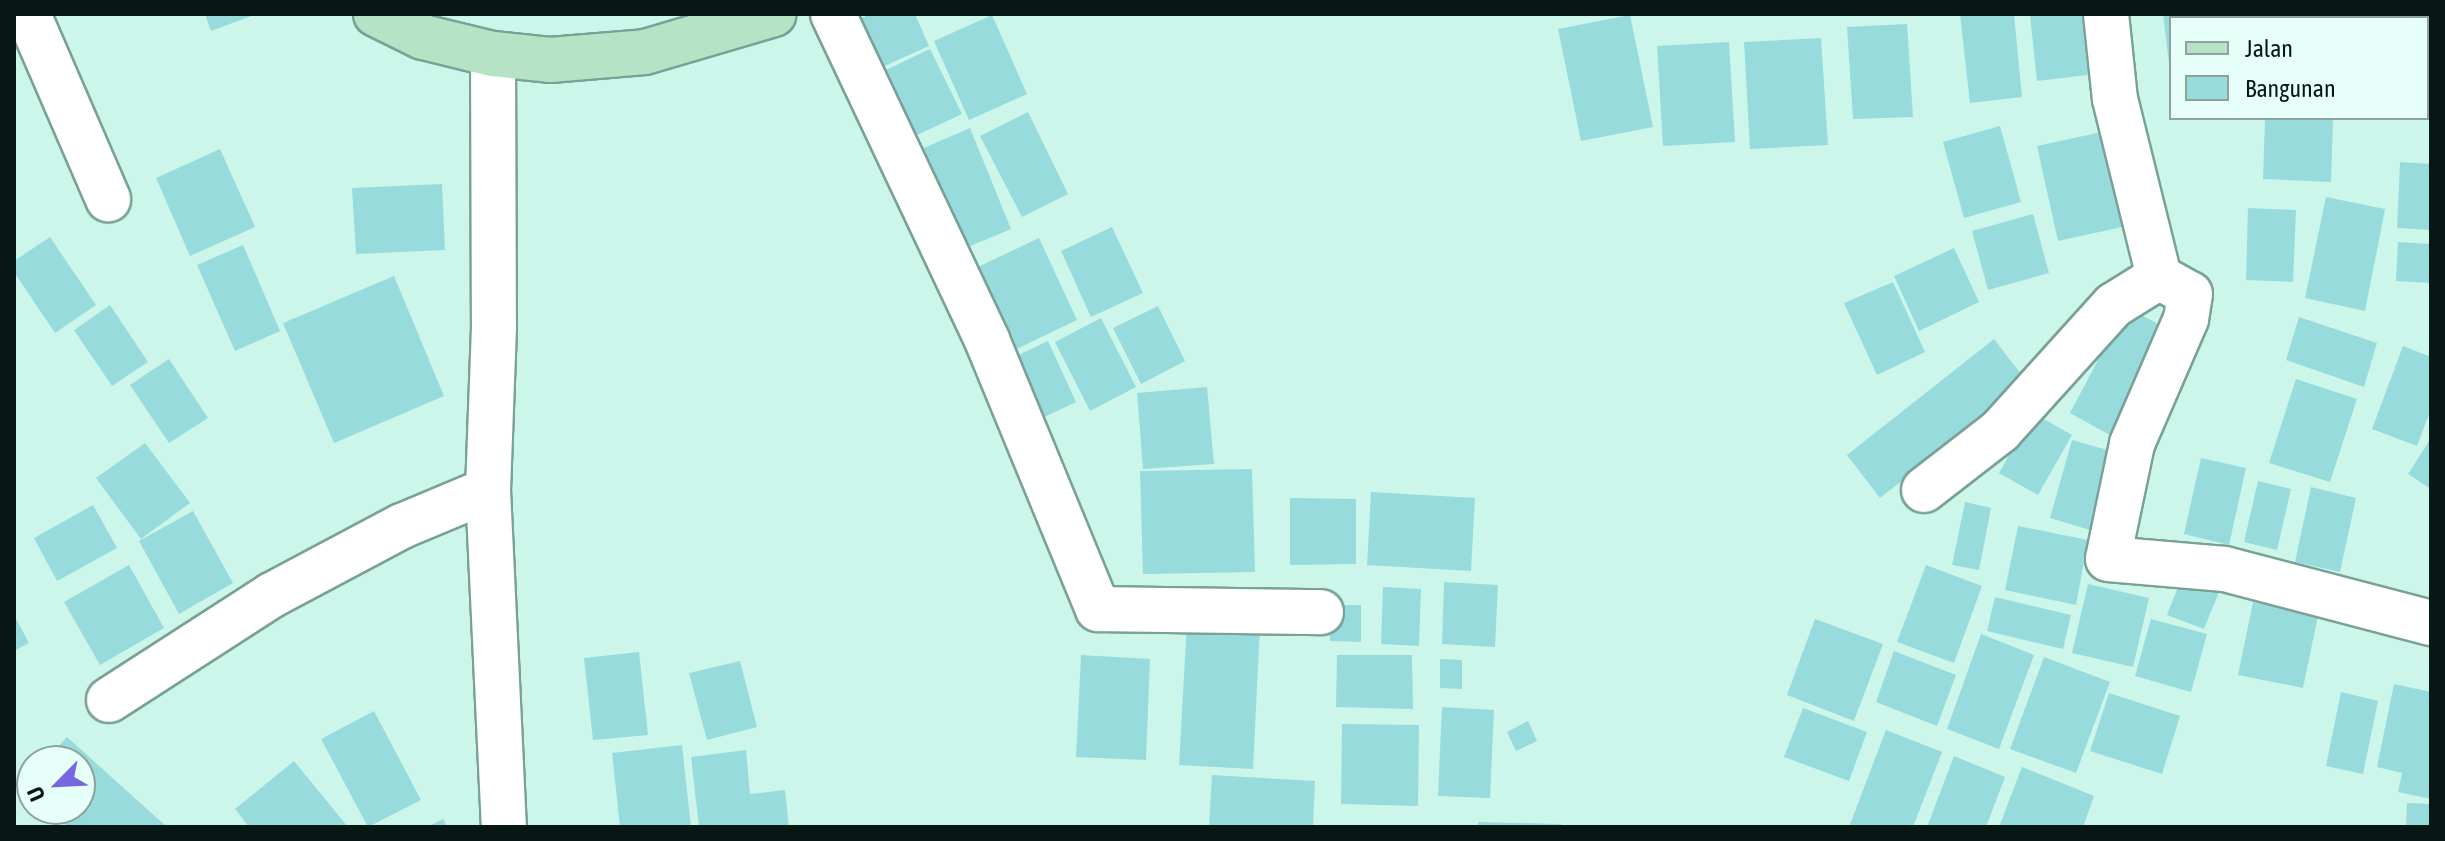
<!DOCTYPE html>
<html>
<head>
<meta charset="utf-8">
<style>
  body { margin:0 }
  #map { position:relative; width:2445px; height:841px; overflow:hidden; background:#ccf6ea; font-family:"Asap Condensed",sans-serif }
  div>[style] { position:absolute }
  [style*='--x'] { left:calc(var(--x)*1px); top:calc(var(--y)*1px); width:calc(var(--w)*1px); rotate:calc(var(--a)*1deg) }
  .building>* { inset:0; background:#98dbdd }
  .roads { filter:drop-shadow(2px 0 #7aa196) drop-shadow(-2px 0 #7aa196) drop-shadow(0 2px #7aa196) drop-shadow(0 -2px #7aa196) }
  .minor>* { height:44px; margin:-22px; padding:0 22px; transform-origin:22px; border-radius:22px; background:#fff }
  .major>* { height:44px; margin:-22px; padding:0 22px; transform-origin:22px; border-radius:22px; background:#b6e3c6 }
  span { translate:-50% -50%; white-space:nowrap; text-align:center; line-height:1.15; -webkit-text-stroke:6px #e6fff8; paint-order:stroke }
  .frame { position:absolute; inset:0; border:16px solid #071713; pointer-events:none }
  .legend { position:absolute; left:2169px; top:16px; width:260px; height:104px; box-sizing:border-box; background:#e6fff8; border:2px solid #8da29c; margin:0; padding:10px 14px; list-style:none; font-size:24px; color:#071713 }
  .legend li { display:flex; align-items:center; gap:16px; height:40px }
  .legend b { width:40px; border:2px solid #8da29c }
  .north { position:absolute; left:16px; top:745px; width:80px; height:80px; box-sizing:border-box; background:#e6fff8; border:2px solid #8da29c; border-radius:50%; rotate:246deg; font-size:22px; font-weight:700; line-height:32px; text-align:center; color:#071713 }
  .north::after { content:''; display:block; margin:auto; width:28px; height:36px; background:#7766e1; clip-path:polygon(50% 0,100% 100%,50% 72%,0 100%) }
</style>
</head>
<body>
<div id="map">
  <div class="building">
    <i style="clip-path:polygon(205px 14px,257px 14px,211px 31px)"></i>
    <i style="clip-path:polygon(871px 14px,915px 14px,929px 46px,867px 74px,845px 25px)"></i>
    <i style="clip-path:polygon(1960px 14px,2014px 14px,2022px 97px,1970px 103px)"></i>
    <i style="clip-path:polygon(2030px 14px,2082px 14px,2088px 75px,2037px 81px)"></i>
    <i style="clip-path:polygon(2163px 14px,2225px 14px,2225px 18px,2171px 18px,2169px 63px)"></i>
    <i style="clip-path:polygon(2242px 14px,2303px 14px,2303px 18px,2242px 18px)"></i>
    <i style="clip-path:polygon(2374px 14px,2431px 14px,2431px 105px,2427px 18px,2374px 18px)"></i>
    <i style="clip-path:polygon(992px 15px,1027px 94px,969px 120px,934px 41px)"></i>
    <i style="clip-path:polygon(1630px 15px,1653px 127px,1581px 141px,1558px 29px)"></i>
    <i style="clip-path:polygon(1907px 24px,1913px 117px,1853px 119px,1847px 27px)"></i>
    <i style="clip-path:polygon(1821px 38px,1828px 145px,1750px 149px,1744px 42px)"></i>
    <i style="clip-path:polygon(1729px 42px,1735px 142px,1663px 146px,1657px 46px)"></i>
    <i style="clip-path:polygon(930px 49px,962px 114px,900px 143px,869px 78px)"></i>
    <i style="clip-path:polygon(1028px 112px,1068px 194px,1022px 217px,980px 136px)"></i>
    <i style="clip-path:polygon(2265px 118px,2333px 118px,2331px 182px,2263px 179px)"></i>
    <i style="clip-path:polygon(2000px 126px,2021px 202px,1964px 218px,1943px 142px)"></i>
    <i style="clip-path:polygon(970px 128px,1011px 229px,961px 250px,919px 150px)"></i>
    <i style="clip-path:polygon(2111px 130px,2131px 225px,2058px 241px,2037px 146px)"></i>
    <i style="clip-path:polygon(220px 149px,255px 227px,190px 256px,156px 178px)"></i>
    <i style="clip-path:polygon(2400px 162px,2431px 164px,2431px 230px,2397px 228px)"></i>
    <i style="clip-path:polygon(442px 184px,445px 250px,356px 254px,352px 188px)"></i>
    <i style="clip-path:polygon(2326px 197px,2385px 209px,2365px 311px,2305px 298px)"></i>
    <i style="clip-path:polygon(2248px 208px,2296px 210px,2293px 282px,2246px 280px)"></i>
    <i style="clip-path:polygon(2033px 214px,2049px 273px,1988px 290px,1972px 231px)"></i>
    <i style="clip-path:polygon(1112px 227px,1143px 293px,1091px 317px,1061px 251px)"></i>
    <i style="clip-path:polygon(50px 237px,96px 305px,55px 333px,14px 272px,14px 261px)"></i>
    <i style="clip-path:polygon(1039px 238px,1077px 320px,1002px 356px,963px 274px)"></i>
    <i style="clip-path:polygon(2398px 242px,2431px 244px,2431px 283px,2396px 281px)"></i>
    <i style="clip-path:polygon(243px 245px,280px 331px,235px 351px,197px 265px)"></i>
    <i style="clip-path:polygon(1954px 248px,1979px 302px,1919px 331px,1894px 276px)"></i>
    <i style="clip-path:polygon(394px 276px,444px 396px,334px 443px,283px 323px)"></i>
    <i style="clip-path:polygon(1893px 282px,1925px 352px,1877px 375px,1844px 303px)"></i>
    <i style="clip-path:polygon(110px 305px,148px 362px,112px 386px,74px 330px)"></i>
    <i style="clip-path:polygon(1158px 306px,1185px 361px,1141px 384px,1113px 328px)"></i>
    <i style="clip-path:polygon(2126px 307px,2175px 333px,2119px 440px,2070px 413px)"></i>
    <i style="clip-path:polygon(2299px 317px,2377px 343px,2364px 387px,2286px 360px)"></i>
    <i style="clip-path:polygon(1101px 318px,1136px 387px,1090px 411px,1055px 342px)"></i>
    <i style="clip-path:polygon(1994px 339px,2027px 382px,1880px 498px,1847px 455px)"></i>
    <i style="clip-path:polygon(1048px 341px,1076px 402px,1034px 422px,1006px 361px)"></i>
    <i style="clip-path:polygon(2403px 346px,2431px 357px,2431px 409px,2417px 446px,2372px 429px)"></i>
    <i style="clip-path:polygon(169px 359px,208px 418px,169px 443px,130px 385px)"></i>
    <i style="clip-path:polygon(2296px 379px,2357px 399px,2330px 482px,2269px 463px)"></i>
    <i style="clip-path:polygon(1207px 387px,1214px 464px,1143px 469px,1137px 393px)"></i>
    <i style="clip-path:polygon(2033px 413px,2072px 435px,2038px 495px,1999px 473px)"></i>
    <i style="clip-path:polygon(2431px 438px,2431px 489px,2408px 474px)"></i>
    <i style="clip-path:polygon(2072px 440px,2122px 454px,2100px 533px,2050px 518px)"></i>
    <i style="clip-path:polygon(145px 443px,190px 503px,141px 539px,96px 478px)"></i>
    <i style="clip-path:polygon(2201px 458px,2246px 468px,2229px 545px,2184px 534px)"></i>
    <i style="clip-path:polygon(1252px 469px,1255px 572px,1143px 574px,1140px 471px)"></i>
    <i style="clip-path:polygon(2258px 481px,2291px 489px,2277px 550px,2244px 542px)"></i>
    <i style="clip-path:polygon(2311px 487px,2356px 498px,2340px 572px,2295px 562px)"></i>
    <i style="clip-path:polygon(1371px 492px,1475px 498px,1471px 571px,1367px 565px)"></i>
    <i style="clip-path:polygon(1290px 498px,1356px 499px,1356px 564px,1290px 565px)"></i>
    <i style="clip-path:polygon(1965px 502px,1991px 508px,1979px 570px,1952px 565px)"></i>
    <i style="clip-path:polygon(93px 505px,117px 548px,57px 581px,34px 538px)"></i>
    <i style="clip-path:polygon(193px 511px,233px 583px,179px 614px,139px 541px)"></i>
    <i style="clip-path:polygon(2018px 526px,2088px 540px,2076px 605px,2005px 590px)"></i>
    <i style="clip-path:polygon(129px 565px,164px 628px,100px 665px,64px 602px)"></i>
    <i style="clip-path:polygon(1926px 565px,1982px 586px,1954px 663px,1897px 642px)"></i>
    <i style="clip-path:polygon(2182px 577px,2219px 592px,2204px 629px,2167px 615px)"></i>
    <i style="clip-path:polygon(1444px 582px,1498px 585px,1495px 647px,1442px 644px)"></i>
    <i style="clip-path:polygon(2088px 584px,2149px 598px,2133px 667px,2072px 653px)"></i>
    <i style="clip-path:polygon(1383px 587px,1421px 589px,1419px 646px,1381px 644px)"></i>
    <i style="clip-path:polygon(1995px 597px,2071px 615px,2063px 649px,1987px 631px)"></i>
    <i style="clip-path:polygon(2253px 602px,2318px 616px,2303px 688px,2238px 675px)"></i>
    <i style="clip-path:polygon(1329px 605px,1361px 605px,1361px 642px,1330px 641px)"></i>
    <i style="clip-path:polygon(14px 615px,29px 643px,14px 651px)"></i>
    <i style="clip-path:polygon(1815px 619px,1883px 644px,1854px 721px,1787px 695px)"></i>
    <i style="clip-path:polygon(2151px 619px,2207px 634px,2191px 692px,2135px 676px)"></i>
    <i style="clip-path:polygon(1187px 622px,1260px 627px,1253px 769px,1179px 765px)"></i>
    <i style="clip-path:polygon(1981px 634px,2034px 655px,1999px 749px,1947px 729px)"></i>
    <i style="clip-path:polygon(1894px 651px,1956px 675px,1937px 726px,1876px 702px)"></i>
    <i style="clip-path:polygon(639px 652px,648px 735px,593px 740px,584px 658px)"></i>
    <i style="clip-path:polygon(1081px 655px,1150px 659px,1146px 760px,1076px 757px)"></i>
    <i style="clip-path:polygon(1337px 655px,1412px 655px,1413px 709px,1336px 707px)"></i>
    <i style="clip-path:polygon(2044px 657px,2110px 682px,2076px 773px,2010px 749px)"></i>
    <i style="clip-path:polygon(1440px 659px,1462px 660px,1462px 689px,1440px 688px)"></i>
    <i style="clip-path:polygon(740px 661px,757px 727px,707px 740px,689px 673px)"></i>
    <i style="clip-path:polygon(2394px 684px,2431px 692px,2431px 799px,2398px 792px,2402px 773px,2377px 767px)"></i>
    <i style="clip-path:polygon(2341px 692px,2378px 701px,2363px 774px,2326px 766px)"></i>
    <i style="clip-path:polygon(2109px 693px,2180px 716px,2162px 774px,2090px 751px)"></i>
    <i style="clip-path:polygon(1442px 707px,1494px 710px,1490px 798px,1438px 796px)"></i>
    <i style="clip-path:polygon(1803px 708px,1867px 732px,1849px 781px,1784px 757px)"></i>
    <i style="clip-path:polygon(374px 711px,421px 800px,368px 827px,321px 739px)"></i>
    <i style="clip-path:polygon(1528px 721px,1537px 741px,1516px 751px,1507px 732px)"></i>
    <i style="clip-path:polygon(1342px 724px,1419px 725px,1418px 806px,1341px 804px)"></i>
    <i style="clip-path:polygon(1886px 730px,1942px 752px,1913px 827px,1849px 827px)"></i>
    <i style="clip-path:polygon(67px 737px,167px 827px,68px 827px,48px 809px,80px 809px,80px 761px,45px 761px)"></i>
    <i style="clip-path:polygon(682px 745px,691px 827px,620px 827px,612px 753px)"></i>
    <i style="clip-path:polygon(746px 750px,750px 794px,785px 790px,789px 827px,699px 827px,691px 757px)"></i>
    <i style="clip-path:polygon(1954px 756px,2005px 777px,1986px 827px,1927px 827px)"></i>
    <i style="clip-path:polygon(294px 761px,348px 827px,249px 827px,235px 809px)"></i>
    <i style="clip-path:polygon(2022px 767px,2094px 796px,2083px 827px,1999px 827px)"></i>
    <i style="clip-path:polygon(1212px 775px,1315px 781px,1313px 827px,1209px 827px)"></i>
    <i style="clip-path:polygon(32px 776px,32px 795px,23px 787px)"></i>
    <i style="clip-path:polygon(2407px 803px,2431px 804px,2431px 827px,2406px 827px)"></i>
    <i style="clip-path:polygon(443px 819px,447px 827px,427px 827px)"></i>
    <i style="clip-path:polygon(1478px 822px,1561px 824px,1561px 827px,1478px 827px)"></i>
  </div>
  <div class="roads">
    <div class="minor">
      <i style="--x:28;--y:14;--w:202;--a:66.6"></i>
      <i style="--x:833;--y:14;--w:361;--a:64.7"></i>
      <i style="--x:987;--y:340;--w:291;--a:67.6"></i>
      <i style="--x:1098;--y:609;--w:223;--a:0.8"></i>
      <i style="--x:2106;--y:14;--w:85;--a:84"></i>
      <i style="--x:2115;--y:99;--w:183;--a:76.1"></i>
      <i style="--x:493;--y:54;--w:273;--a:89.8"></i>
      <i style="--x:494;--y:327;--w:163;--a:92.1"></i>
      <i style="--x:488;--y:490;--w:337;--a:87.3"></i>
      <i style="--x:1924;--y:490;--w:96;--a:-37.8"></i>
      <i style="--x:2000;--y:431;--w:170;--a:-47.9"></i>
      <i style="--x:2114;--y:305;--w:53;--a:-31.9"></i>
      <i style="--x:2159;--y:277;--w:35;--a:29"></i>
      <i style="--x:2190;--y:294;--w:25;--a:99"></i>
      <i style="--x:2186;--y:319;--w:136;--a:113.4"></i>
      <i style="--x:2132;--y:444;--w:117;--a:101.8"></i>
      <i style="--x:2108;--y:559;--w:117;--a:4.9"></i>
      <i style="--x:2225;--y:569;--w:213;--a:14.7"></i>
      <i style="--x:109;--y:700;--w:194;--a:-32.8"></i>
      <i style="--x:272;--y:595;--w:147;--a:-28"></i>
      <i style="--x:402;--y:526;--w:93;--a:-22.7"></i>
    </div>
    <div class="major">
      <i style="--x:376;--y:14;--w:52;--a:26.1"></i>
      <i style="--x:423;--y:37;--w:72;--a:13.7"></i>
      <i style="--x:493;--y:54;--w:57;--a:6"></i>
      <i style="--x:550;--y:60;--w:95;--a:-4.8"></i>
      <i style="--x:645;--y:52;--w:134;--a:-16.4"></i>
    </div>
  </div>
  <div class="frame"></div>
  <ul class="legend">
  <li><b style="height:10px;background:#b6e3c6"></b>Jalan</li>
  <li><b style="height:22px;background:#98dbdd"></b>Bangunan</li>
  </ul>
  <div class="north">U</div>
</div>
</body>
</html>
